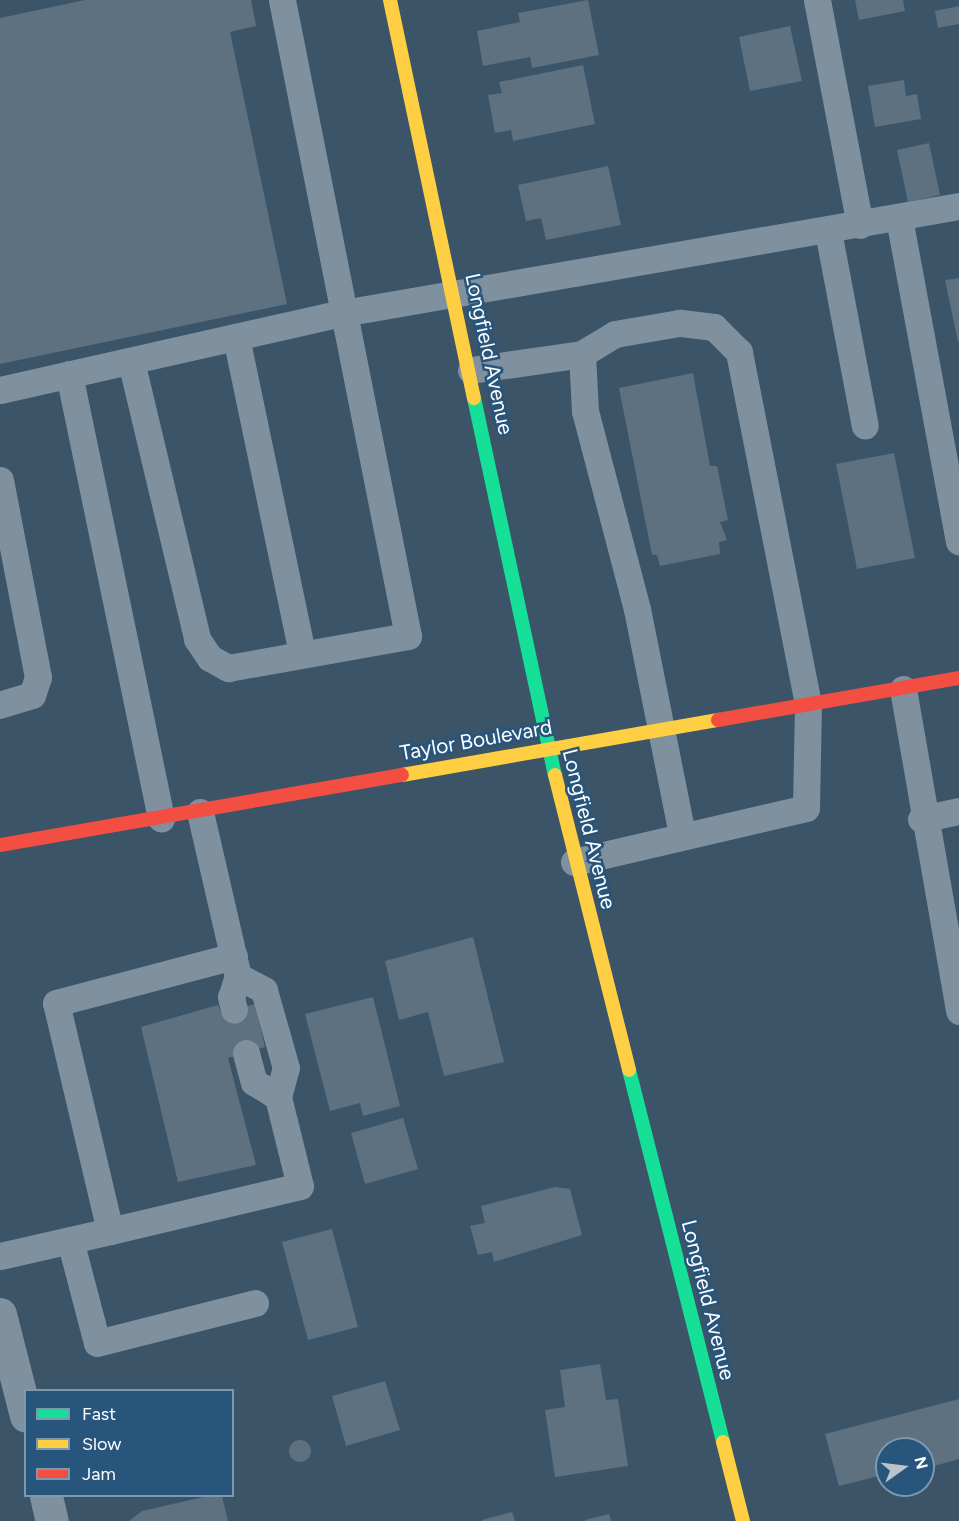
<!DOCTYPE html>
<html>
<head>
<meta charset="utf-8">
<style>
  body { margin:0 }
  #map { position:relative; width:959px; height:1521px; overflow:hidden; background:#3b5468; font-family:Figtree,sans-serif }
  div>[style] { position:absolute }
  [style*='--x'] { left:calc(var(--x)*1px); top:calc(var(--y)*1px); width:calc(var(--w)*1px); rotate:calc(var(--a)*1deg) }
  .building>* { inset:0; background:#5d7180 }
  .round { border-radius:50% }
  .lane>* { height:27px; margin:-13.5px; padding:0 13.5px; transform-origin:13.5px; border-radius:13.5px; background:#7f909f }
  .street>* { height:33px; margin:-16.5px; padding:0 16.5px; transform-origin:16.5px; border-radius:16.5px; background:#7f909f }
  .fast>* { height:14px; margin:-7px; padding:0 7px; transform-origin:7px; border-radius:7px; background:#16e098 }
  .slow>* { height:14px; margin:-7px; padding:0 7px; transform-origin:7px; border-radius:7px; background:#ffcf43 }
  .jam>* { height:14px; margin:-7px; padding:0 7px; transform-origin:7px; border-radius:7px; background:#f24e42 }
  span { translate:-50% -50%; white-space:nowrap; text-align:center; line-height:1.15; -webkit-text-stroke:5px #27557c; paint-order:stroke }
  .street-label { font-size:21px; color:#fff }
  .legend { position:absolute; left:24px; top:1389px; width:210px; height:108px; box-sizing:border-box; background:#27557c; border:2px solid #7d99b0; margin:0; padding:8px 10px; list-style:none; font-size:18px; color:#fff }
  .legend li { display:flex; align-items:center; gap:12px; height:30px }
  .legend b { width:30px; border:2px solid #7d99b0 }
  .north { position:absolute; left:875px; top:1437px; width:60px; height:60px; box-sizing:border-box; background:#27557c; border:2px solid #7d99b0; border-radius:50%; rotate:76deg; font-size:16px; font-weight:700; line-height:24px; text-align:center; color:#fff }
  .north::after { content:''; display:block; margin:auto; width:21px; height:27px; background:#bac3ca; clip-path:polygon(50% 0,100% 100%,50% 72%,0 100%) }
</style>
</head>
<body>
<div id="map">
  <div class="building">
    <i style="clip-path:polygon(85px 0,251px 0,256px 26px,230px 32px,287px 304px,0 364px,0 18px)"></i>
    <i style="clip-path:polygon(588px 0,599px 55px,532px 68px,530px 57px,483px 66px,477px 31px,520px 22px,518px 13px)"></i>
    <i style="clip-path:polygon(855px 0,903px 0,905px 11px,859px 20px)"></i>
    <i style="clip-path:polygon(959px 6px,959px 24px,938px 28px,935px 11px)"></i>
    <i style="clip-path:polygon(790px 26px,802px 81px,750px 91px,739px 37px)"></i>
    <i style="clip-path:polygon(583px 65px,595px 124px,513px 141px,511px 130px,495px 133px,488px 95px,502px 93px,499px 82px)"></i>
    <i style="clip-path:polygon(904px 80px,906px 96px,917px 94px,921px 119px,875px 127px,868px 86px)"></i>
    <i style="clip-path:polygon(929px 143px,940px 195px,908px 202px,897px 150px)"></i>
    <i style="clip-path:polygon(608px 166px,621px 225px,546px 240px,541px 218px,526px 221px,518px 185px)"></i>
    <i style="clip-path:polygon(959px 278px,959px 342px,958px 342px,945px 280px)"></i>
    <i style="clip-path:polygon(693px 373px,710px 466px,717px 466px,728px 520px,720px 522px,727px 540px,719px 542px,720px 554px,660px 566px,657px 555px,652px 555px,619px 388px)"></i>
    <i style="clip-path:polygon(894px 453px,915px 558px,857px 569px,836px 464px)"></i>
    <i style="clip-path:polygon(473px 937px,504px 1062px,444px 1076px,428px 1012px,399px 1020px,385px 961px)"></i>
    <i style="clip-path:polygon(373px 997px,400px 1106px,363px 1116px,360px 1103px,330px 1111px,305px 1014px)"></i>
    <i style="clip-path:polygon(255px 1004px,265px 1047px,228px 1058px,256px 1165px,178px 1182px,141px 1027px,218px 1005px,221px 1013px)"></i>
    <i style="clip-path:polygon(403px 1118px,418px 1169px,365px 1184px,351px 1133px)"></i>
    <i style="clip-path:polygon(555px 1187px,570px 1189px,582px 1235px,494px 1262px,492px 1252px,478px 1255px,470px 1226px,485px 1223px,481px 1206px)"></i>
    <i style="clip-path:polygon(332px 1229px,358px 1327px,308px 1340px,282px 1242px)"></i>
    <i style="clip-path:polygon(600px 1364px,606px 1400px,618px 1399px,628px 1466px,555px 1477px,545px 1410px,565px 1407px,560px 1370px)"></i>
    <i style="clip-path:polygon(385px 1381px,400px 1430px,346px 1446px,332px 1396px)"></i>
    <i style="clip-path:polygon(959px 1399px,959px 1459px,923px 1469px,923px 1449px,887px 1449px,887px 1474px,839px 1486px,825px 1434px)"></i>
    <i class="round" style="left:289px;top:1440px;width:22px;height:22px"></i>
    <i style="clip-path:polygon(208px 1496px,222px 1496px,228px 1521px,129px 1521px,142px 1511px)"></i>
    <i style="clip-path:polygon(512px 1512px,515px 1521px,482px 1521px,482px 1520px)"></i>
    <i style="clip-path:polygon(609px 1514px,611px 1521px,585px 1521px,585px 1520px)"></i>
  </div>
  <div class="lane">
    <i style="--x:817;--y:0;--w:229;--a:79.2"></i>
    <i style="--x:899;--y:218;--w:329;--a:79.5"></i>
    <i style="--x:828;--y:231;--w:198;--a:79.3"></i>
    <i style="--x:236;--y:337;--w:324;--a:78.2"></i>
    <i style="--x:131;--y:361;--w:286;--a:76.6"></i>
    <i style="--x:197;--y:639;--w:23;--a:56"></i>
    <i style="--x:210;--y:658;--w:21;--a:29"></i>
    <i style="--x:228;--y:668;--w:183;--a:-10.1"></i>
    <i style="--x:408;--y:636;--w:648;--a:-101.21"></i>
    <i style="--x:471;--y:370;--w:112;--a:-8.2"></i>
    <i style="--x:69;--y:374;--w:454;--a:78.3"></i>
    <i style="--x:0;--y:390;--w:352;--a:-12.7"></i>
    <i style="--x:343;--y:313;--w:625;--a:-9.85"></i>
    <i style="--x:0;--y:480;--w:201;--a:79.1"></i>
    <i style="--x:38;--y:677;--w:19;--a:108"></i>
    <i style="--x:32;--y:695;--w:34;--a:163"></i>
    <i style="--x:903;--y:689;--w:327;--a:80.1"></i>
    <i style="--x:200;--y:812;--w:168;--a:77"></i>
    <i style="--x:238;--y:976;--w:22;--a:108"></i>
    <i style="--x:231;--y:997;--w:13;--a:77"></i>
    <i style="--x:921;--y:819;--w:39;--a:-12"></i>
    <i style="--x:574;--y:862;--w:238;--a:-13.1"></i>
    <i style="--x:806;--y:808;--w:104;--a:-88.9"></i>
    <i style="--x:808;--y:704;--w:359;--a:-101.1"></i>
    <i style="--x:739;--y:352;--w:35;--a:-135"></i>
    <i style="--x:714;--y:327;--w:35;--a:-173"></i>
    <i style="--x:679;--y:323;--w:65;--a:170.2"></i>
    <i style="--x:615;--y:334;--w:39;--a:149"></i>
    <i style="--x:582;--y:354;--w:57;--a:87"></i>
    <i style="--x:585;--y:411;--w:205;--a:75.3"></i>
    <i style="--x:637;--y:609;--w:230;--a:78.7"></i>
    <i style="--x:246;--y:1053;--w:30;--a:75"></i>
    <i style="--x:254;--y:1082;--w:28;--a:32"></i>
    <i style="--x:110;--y:1231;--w:195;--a:-13.3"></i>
    <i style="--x:300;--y:1186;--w:92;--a:-103.9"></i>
    <i style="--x:278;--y:1097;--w:30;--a:-75"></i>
    <i style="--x:286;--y:1068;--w:81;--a:-105.8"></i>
    <i style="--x:264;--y:990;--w:30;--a:-152"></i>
    <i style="--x:70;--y:1240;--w:106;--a:75.3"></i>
    <i style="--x:97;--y:1343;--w:163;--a:-14.2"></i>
    <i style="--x:0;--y:1256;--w:113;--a:-12.8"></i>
    <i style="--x:110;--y:1231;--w:234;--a:-103.3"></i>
    <i style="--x:56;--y:1003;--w:184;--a:-14.8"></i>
  </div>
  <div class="street">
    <i style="--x:0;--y:1314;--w:105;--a:75.7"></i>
    <i style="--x:46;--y:1496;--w:26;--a:77"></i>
  </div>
  <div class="fast">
    <i style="--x:474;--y:398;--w:386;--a:77.9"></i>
    <i style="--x:629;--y:1070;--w:384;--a:75.8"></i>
  </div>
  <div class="slow">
    <i style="--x:390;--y:0;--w:407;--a:78.1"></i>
    <i style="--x:402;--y:775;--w:321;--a:-9.9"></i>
    <i style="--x:555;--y:775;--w:304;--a:75.9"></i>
    <i style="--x:723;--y:1442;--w:81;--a:75.8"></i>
  </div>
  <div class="jam">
    <i style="--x:718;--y:720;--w:245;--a:-9.9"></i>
    <i style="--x:0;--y:845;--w:408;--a:-9.9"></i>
  </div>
  <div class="street-label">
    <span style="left:489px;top:354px;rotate:78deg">Longfield Avenue</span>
    <span style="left:476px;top:740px;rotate:-10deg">Taylor Boulevard</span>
    <span style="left:589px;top:829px;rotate:76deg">Longfield Avenue</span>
    <span style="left:708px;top:1300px;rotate:76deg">Longfield Avenue</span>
  </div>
  <ul class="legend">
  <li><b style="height:8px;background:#16e098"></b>Fast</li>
  <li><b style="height:8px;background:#ffcf43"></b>Slow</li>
  <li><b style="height:8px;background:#f24e42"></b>Jam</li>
  </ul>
  <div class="north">N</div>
</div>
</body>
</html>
